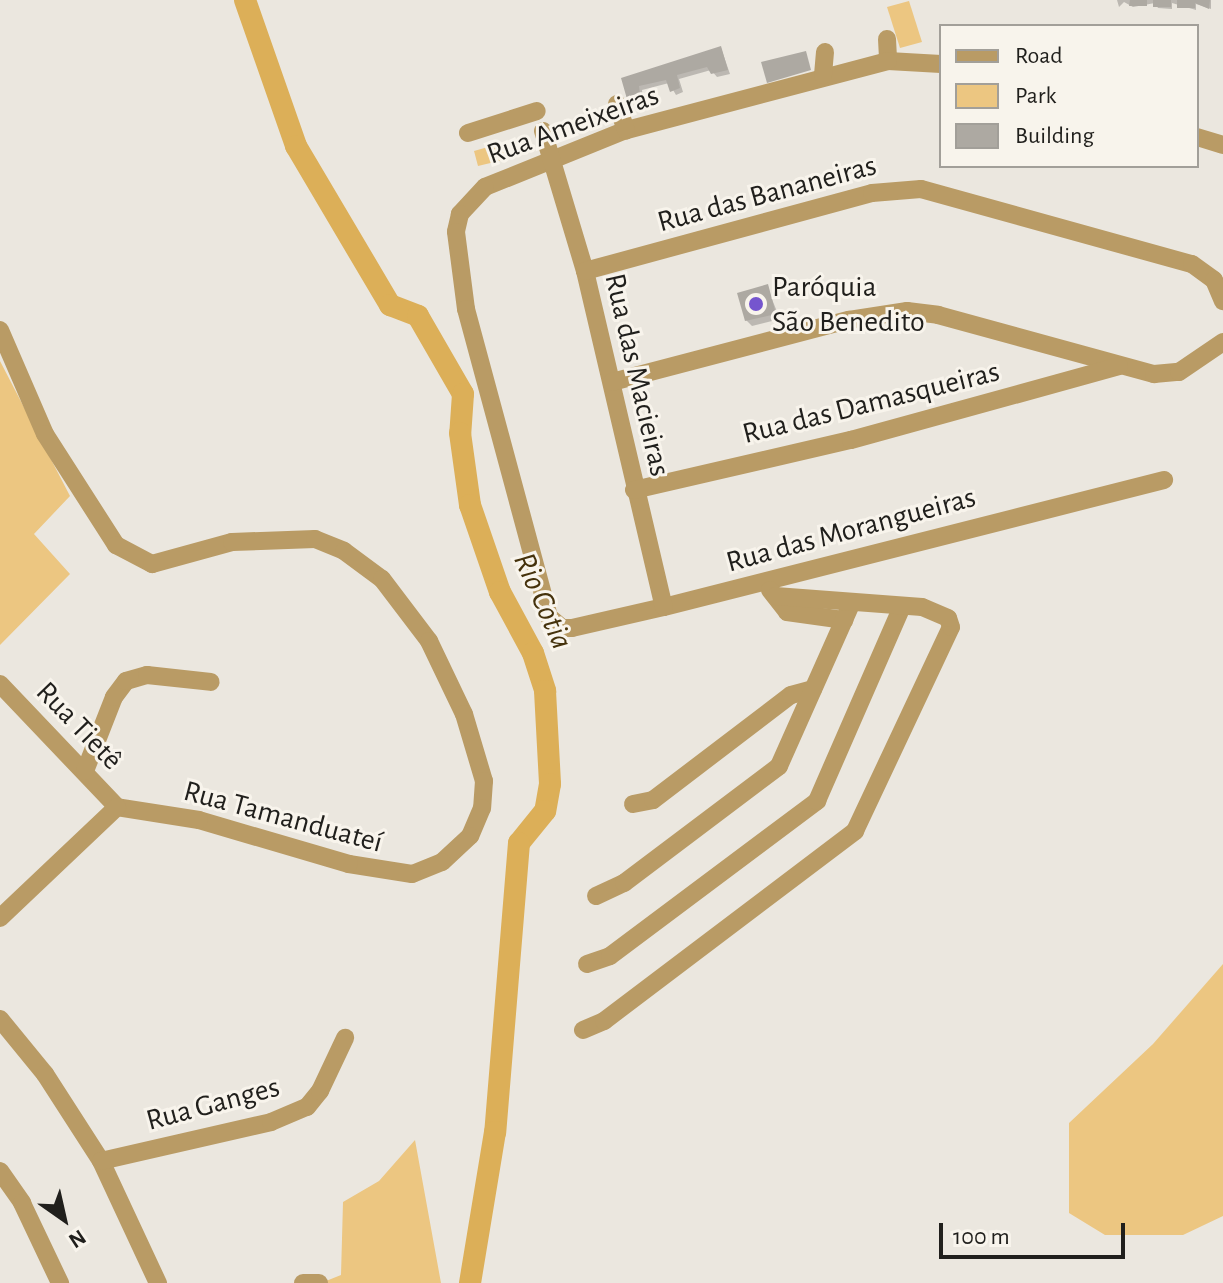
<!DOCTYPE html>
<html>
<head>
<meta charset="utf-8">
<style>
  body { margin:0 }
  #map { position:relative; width:1223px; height:1283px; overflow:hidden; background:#ebe7df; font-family:"Alegreya Sans",sans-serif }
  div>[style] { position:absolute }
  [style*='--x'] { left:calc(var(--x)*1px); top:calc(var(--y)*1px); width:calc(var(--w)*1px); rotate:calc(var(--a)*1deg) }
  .green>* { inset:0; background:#ecc681 }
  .shadow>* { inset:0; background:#0003 }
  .river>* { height:22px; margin:-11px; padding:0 11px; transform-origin:11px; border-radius:11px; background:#dcaf58 }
  .building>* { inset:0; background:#ada9a2 }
  .minor>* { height:18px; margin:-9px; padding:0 9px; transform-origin:9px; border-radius:9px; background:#b99b65 }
  .dots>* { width:22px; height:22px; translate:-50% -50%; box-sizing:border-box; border:4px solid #f8f4ec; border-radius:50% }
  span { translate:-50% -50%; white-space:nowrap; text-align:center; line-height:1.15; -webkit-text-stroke:6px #f8f4ec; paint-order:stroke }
  .street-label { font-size:30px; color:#201f1c }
  .poi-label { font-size:30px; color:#201f1c }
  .left { translate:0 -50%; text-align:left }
  .water-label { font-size:32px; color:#45320c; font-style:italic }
  .legend { position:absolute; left:939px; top:24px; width:260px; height:144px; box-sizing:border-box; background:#f8f4ec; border:2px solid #a29f99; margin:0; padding:10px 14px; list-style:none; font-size:24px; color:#201f1c }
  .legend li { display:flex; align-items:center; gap:16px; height:40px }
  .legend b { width:40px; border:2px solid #a29f99 }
  .north { position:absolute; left:24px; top:1179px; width:80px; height:80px; -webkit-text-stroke:6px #f8f4ec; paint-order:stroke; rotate:146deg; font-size:22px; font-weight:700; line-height:32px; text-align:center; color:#201f1c }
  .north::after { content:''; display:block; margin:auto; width:28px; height:36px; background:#201f1c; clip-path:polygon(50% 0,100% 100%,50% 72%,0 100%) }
  .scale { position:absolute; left:939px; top:1223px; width:186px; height:36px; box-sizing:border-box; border:4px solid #201f1c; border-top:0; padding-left:10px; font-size:24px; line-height:28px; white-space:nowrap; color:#201f1c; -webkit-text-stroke:6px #f8f4ec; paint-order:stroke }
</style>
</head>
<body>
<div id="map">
  <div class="green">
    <i style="clip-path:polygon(909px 1px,922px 42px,900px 48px,887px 7px)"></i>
    <i style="clip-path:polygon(502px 143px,507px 159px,478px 166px,474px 151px)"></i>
    <i style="clip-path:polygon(0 361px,70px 496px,34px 534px,70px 574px,0 645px)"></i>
    <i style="clip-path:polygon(1223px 964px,1223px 1216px,1183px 1235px,1105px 1235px,1069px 1213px,1069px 1123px,1153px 1044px)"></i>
    <i style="clip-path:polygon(415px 1140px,441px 1283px,321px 1283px,341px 1275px,343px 1202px,379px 1181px)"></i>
  </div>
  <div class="shadow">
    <i style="clip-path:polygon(1117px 0,1211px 0,1211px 9px,1196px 4px,1196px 10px,1172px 3px,1172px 9px,1158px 8px,1155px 3px,1133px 7px,1124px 2px,1119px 7px)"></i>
    <i style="clip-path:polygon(721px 48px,730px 74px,717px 77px,711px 70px,679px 79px,683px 92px,676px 95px,669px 83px,642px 90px,643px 99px,629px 98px,623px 79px)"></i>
    <i style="clip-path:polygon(767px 287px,780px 319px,752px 326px,746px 320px)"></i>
  </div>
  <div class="river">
    <i style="--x:245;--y:0;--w:155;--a:70.7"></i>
    <i style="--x:296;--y:146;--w:185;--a:59.4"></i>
    <i style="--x:390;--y:305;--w:30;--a:21"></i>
    <i style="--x:418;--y:316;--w:90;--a:60"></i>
    <i style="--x:463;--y:394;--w:39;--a:94"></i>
    <i style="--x:460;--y:433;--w:73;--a:82.1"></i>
    <i style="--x:470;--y:505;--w:92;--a:71"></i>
    <i style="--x:500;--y:592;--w:69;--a:61.6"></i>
    <i style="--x:533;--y:653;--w:40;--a:72"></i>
    <i style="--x:545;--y:691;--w:93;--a:86.9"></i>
    <i style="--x:550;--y:784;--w:27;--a:100"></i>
    <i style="--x:545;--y:811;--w:41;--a:129.1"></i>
    <i style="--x:519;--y:843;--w:290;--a:94.7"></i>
    <i style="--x:495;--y:1132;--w:153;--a:99.4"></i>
  </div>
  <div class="building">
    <i style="clip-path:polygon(1130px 0,1147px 0,1147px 6px,1129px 6px)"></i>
    <i style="clip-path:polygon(1153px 0,1171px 0,1171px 7px,1153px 7px)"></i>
    <i style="clip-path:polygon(1177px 0,1210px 0,1209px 9px,1195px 3px,1195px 8px,1177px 8px)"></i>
    <i style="clip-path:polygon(721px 46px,728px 70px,711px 74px,707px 67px,677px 75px,680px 88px,670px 92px,666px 80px,639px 86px,640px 95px,627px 99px,621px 78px)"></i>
    <i style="clip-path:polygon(806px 51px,811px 70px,767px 83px,761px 62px)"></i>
    <i style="clip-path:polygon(768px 284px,776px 314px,745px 321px,737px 293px)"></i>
  </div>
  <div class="minor">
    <i style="--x:887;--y:39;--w:22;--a:87"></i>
    <i style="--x:941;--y:64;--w:53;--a:-176.8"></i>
    <i style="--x:888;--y:61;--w:271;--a:165.2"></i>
    <i style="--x:626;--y:130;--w:152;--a:158"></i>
    <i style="--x:485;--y:187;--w:37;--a:133"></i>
    <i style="--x:460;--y:214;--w:18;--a:103"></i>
    <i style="--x:456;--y:232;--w:78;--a:82.6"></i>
    <i style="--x:466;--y:309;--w:319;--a:74.9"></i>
    <i style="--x:549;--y:617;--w:17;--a:40"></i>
    <i style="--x:562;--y:628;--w:10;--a:0"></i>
    <i style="--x:572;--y:628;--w:94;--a:-12.9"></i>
    <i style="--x:664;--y:607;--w:516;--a:-14.25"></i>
    <i style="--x:823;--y:75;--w:23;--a:-85"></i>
    <i style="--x:617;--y:104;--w:28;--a:71"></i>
    <i style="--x:543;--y:131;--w:146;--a:73.3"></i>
    <i style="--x:585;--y:271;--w:345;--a:76.8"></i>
    <i style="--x:468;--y:133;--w:72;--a:-17.7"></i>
    <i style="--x:1197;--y:137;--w:27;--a:17"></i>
    <i style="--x:585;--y:271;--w:297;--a:-15.2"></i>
    <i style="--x:872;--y:193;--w:49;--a:-4.7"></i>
    <i style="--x:921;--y:189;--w:281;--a:15.5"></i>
    <i style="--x:1192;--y:264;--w:27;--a:36"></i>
    <i style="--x:1214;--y:280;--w:23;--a:67"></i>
    <i style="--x:0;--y:330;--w:113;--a:66.6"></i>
    <i style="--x:45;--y:434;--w:132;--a:57.4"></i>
    <i style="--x:116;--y:545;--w:41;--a:27.8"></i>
    <i style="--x:152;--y:564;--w:83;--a:-15.4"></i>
    <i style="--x:232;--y:542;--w:83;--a:-2.1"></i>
    <i style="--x:315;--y:539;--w:31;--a:22"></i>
    <i style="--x:344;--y:551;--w:47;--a:36.4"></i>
    <i style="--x:382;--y:579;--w:78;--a:52.8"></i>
    <i style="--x:429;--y:641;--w:81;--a:64.4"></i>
    <i style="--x:464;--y:714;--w:70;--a:73.4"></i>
    <i style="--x:484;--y:781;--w:27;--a:94"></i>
    <i style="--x:482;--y:808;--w:30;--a:113"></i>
    <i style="--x:470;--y:836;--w:38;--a:137"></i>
    <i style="--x:442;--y:862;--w:32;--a:158"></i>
    <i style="--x:412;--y:874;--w:64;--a:-171"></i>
    <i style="--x:349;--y:864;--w:156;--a:-163.7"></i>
    <i style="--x:199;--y:820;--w:83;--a:-171"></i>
    <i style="--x:612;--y:382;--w:245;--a:-14.7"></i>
    <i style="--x:849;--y:320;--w:59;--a:-8.8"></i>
    <i style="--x:907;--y:311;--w:31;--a:7"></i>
    <i style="--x:938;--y:315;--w:224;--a:15.3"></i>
    <i style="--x:1154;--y:374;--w:25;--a:-5"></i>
    <i style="--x:1179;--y:372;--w:53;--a:-34.3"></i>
    <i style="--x:634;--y:490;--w:223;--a:-13"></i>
    <i style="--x:851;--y:440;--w:278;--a:-15.4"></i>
    <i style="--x:770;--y:590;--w:28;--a:52"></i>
    <i style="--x:787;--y:612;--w:58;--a:8"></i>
    <i style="--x:0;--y:684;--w:170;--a:46.4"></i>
    <i style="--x:85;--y:771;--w:79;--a:-68.6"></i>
    <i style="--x:114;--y:697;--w:20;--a:-53"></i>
    <i style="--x:126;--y:681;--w:22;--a:-16"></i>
    <i style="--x:147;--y:675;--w:64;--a:6.2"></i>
    <i style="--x:633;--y:804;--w:20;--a:-11"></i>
    <i style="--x:653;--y:800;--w:173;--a:-37.3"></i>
    <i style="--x:791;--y:695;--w:23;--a:-15"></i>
    <i style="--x:596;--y:896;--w:31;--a:-25"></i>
    <i style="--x:624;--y:883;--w:194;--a:-37"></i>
    <i style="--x:779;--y:766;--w:177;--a:-66"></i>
    <i style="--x:0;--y:918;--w:161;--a:-43.5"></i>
    <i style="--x:587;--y:964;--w:24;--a:-19"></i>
    <i style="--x:610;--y:956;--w:259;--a:-36.8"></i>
    <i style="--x:817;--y:801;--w:210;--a:-66.4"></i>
    <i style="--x:0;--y:1019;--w:71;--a:50.7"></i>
    <i style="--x:45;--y:1074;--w:103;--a:57.2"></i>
    <i style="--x:101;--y:1161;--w:135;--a:65"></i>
    <i style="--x:583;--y:1030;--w:23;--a:-23"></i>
    <i style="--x:604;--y:1021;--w:315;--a:-37.1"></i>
    <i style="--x:855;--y:831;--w:225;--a:-64.8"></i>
    <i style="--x:951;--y:627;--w:9;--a:-108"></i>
    <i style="--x:948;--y:618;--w:28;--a:-157"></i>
    <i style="--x:922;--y:607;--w:147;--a:-175.7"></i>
    <i style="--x:101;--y:1161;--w:174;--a:-12.9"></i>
    <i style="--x:271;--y:1122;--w:39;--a:-23"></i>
    <i style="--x:307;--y:1107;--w:21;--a:-51"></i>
    <i style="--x:320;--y:1091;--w:59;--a:-64.7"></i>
    <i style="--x:0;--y:1171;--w:39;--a:55"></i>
    <i style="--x:22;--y:1203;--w:89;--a:64.6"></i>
    <i style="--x:303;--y:1283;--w:16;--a:0"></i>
  </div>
  <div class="dots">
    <i style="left:756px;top:304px;background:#7555ce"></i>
  </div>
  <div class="street-label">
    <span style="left:573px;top:125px;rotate:-20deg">Rua Ameixeiras</span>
    <span style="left:767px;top:194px;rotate:-15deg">Rua das Bananeiras</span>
    <span style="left:637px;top:375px;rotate:77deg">Rua das Macieiras</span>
    <span style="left:871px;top:403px;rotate:-14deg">Rua das Damasqueiras</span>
    <span style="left:851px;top:530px;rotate:-15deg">Rua das Morangueiras</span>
    <span style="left:79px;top:726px;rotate:46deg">Rua Tietê</span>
    <span style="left:283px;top:817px;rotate:15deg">Rua Tamanduateí</span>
    <span style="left:213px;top:1104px;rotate:-15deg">Rua Ganges</span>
  </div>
  <div class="poi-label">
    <span class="left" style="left:772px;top:304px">Paróquia<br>São Benedito</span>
  </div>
  <div class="water-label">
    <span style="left:543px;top:601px;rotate:66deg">Rio Cotia</span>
  </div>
  <ul class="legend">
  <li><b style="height:10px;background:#b99b65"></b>Road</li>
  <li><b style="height:22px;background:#ecc681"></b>Park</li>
  <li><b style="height:22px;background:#ada9a2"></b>Building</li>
  </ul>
  <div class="north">N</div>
  <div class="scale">100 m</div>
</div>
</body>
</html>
